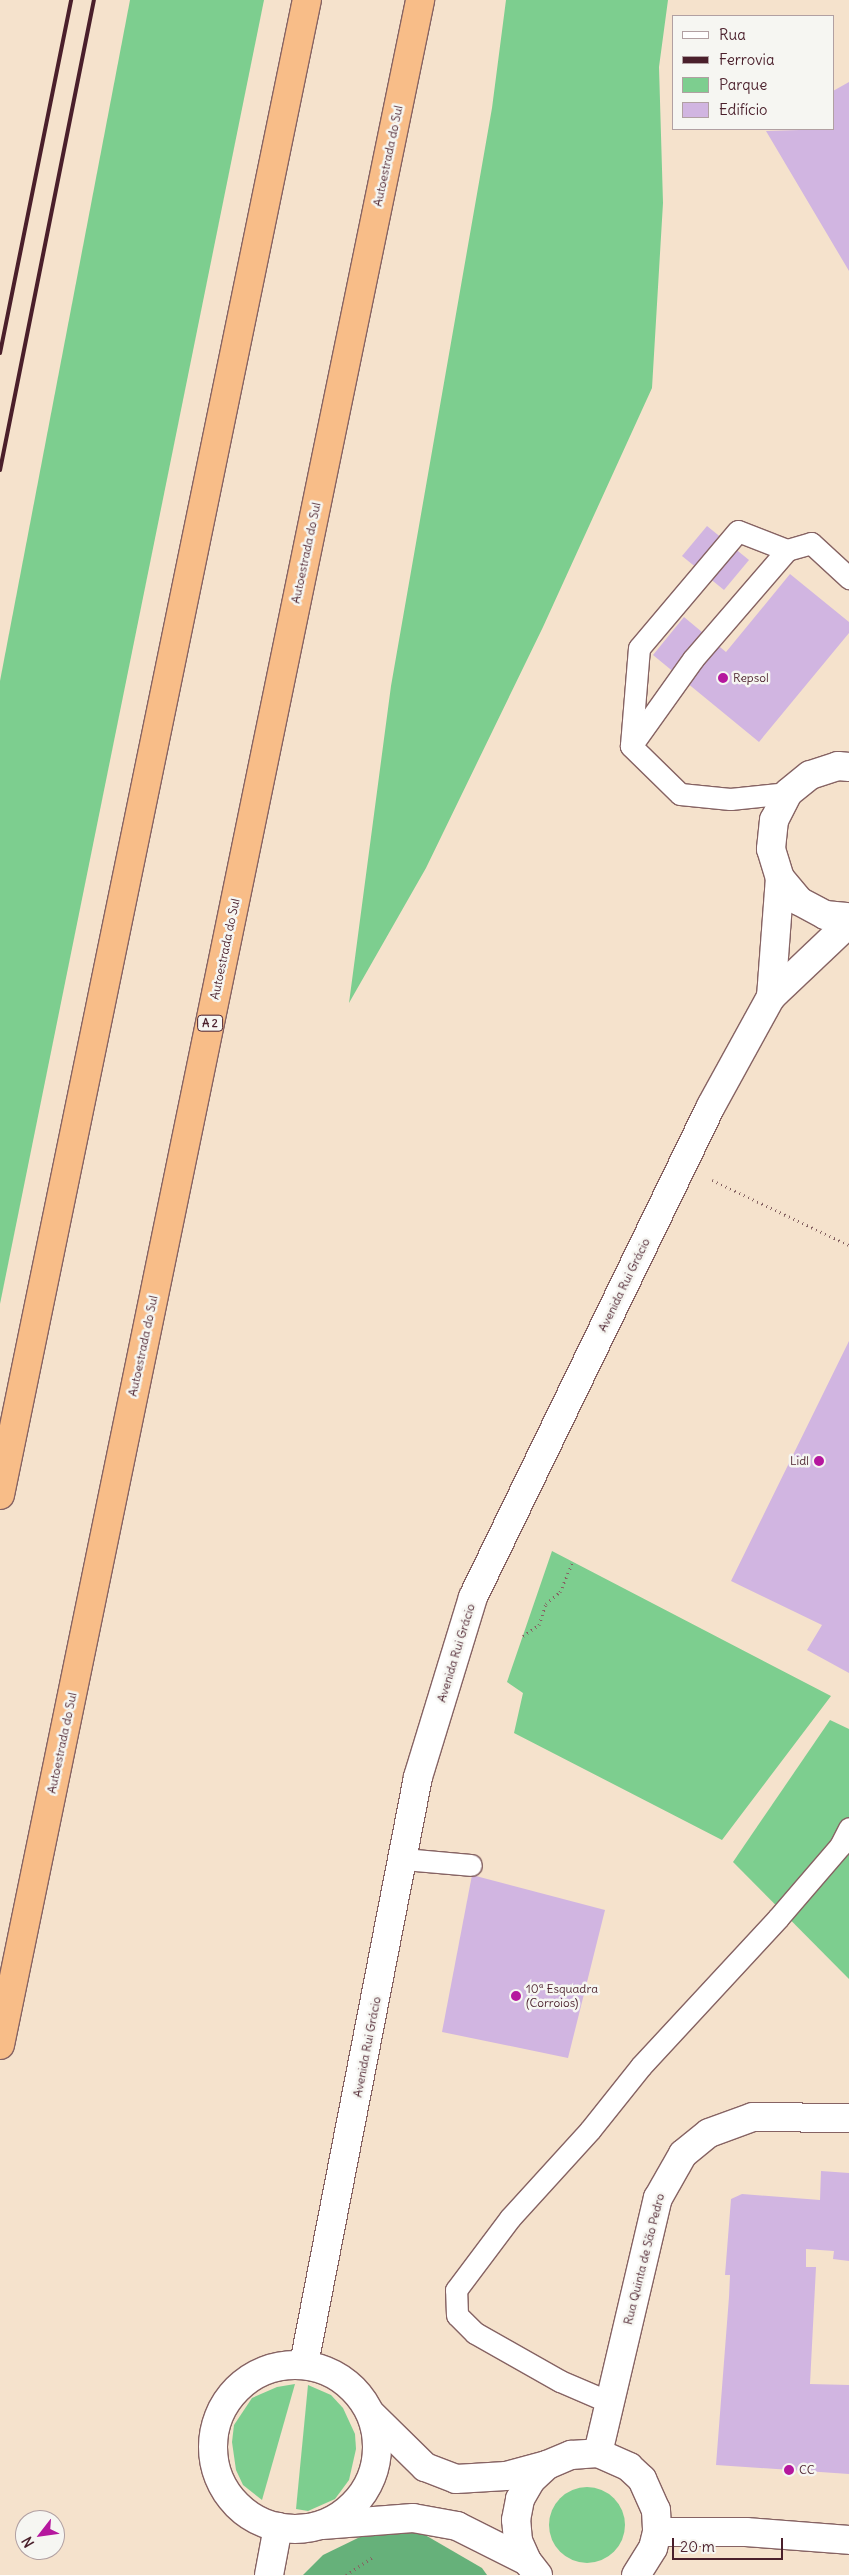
<!DOCTYPE html>
<html>
<head>
<meta charset="utf-8">
<style>
  body { margin:0 }
  #map { position:relative; width:849px; height:2575px; overflow:hidden; background:#f5e2cc; font-family:Delius,sans-serif }
  div>[style] { position:absolute }
  [style*='--x'] { left:calc(var(--x)*1px); top:calc(var(--y)*1px); width:calc(var(--w)*1px); rotate:calc(var(--a)*1deg) }
  .green>* { inset:0; background:#7dce8f }
  .round { border-radius:50% }
  .forest>* { inset:0; background:#66b17a }
  .building>* { inset:0; background:#d1b5e1 }
  .path>* { height:3px; margin-top:-1.5px; transform-origin:0; background:repeating-linear-gradient(90deg,#866363 0 1px,transparent 0 5px) }
  .roads { filter:drop-shadow(1px 0 #866363) drop-shadow(-1px 0 #866363) drop-shadow(0 1px #866363) drop-shadow(0 -1px #866363) }
  .service>* { height:21px; margin:-10.5px; padding:0 10.5px; transform-origin:10.5px; border-radius:10.5px; background:#fff }
  .minor>* { height:28px; margin:-14px; padding:0 14px; transform-origin:14px; border-radius:14px; background:#fff }
  .tertiary>* { height:28px; margin:-14px; padding:0 14px; transform-origin:14px; border-radius:14px; background:#fff }
  .tertiary>.ring { margin:-14px; padding:0; box-sizing:content-box; background:none; border:28px solid #fff; border-radius:50% }
  .motorway>* { height:28px; margin:-14px; padding:0 14px; transform-origin:14px; border-radius:14px; background:#f8bd88 }
  .rail>* { height:4px; margin:-2px; padding:0 2px; transform-origin:2px; border-radius:2px; background:#4a1f2b }
  .dots>* { width:14px; height:14px; translate:-50% -50%; box-sizing:border-box; border:2px solid #f6f6f2; border-radius:50% }
  span { translate:-50% -50%; white-space:nowrap; text-align:center; line-height:1.15; -webkit-text-stroke:5px #f6f6f2; paint-order:stroke }
  .shield-label span { padding:1px 4px; background:#f6f6f2; border:1px solid; border-radius:4px; -webkit-text-stroke-width:0 }
  .shield-label { font-size:11px; color:#4a1f2b; font-weight:700 }
  .street-label { font-size:12px; color:#4a1f2b }
  .poi-label { font-size:12px; color:#4a1f2b }
  .left { translate:0 -50%; text-align:left }
  .right { translate:-100% -50%; text-align:right }
  .legend { position:absolute; left:672px; top:15px; width:162px; height:115px; box-sizing:border-box; background:#f6f6f2; border:1px solid #b1a0a2; margin:0; padding:6px 9px; list-style:none; font-size:15px; color:#4a1f2b }
  .legend li { display:flex; align-items:center; gap:10px; height:25px }
  .legend b { width:25px; border:1px solid #b1a0a2 }
  .north { position:absolute; left:15px; top:2510px; width:50px; height:50px; box-sizing:border-box; background:#f6f6f2; border:1px solid #b1a0a2; border-radius:50%; rotate:240deg; font-size:14px; font-weight:700; line-height:20px; text-align:center; color:#4a1f2b }
  .north::after { content:''; display:block; margin:auto; width:18px; height:22px; background:#b5179e; clip-path:polygon(50% 0,100% 100%,50% 72%,0 100%) }
  .scale { position:absolute; left:672px; top:2538px; width:111px; height:22px; box-sizing:border-box; border:2px solid #4a1f2b; border-top:0; padding-left:6px; font-size:15px; line-height:18px; white-space:nowrap; color:#4a1f2b; -webkit-text-stroke:4px #f6f6f2; paint-order:stroke }
</style>
</head>
<body>
<div id="map">
  <div class="green">
    <i style="clip-path:polygon(130px 0,264px 0,0 1304px,0 681px)"></i>
    <i style="clip-path:polygon(506px 0,668px 0,659px 67px,663px 203px,652px 388px,543px 627px,426px 868px,349px 1003px,391px 686px,492px 108px)"></i>
    <i style="clip-path:polygon(552px 1551px,831px 1696px,722px 1840px,514px 1733px,523px 1693px,507px 1682px)"></i>
    <i style="clip-path:polygon(830px 1720px,849px 1729px,849px 1979px,733px 1862px)"></i>
    <i style="clip-path:polygon(295px 2384px,262px 2500px,243px 2485px,236px 2470px,232px 2442px,234px 2425px,252px 2398px,277px 2387px)"></i>
    <i style="clip-path:polygon(308px 2385px,331px 2395px,343px 2408px,355px 2434px,356px 2449px,349px 2480px,335px 2499px,308px 2511px,296px 2509px)"></i>
    <i class="round" style="left:549px;top:2487px;width:76px;height:76px"></i>
  </div>
  <div class="forest">
    <i style="clip-path:polygon(420px 2532px,482px 2568px,487px 2575px,303px 2575px,323px 2555px,360px 2537px)"></i>
  </div>
  <div class="building">
    <i style="clip-path:polygon(849px 82px,849px 271px,766px 131px,833px 129px,833px 91px)"></i>
    <i style="clip-path:polygon(707px 526px,749px 560px,724px 590px,682px 556px)"></i>
    <i style="clip-path:polygon(790px 574px,849px 622px,849px 633px,759px 742px,653px 655px,684px 617px,726px 652px)"></i>
    <i style="clip-path:polygon(849px 1341px,849px 1673px,807px 1650px,822px 1625px,731px 1581px)"></i>
    <i style="clip-path:polygon(472px 1875px,605px 1910px,568px 2058px,442px 2032px)"></i>
    <i style="clip-path:polygon(821px 2171px,849px 2173px,849px 2261px,833px 2259px,834px 2251px,806px 2249px,806px 2267px,816px 2267px,810px 2384px,849px 2385px,849px 2474px,716px 2465px,729px 2297px,730px 2275px,725px 2275px,731px 2199px,742px 2194px,820px 2200px)"></i>
  </div>
  <div class="path">
    <i style="--x:712;--y:1180;--w:152;--a:25.4"></i>
    <i style="--x:523;--y:1636;--w:19;--a:-35"></i>
    <i style="--x:539;--y:1625;--w:22;--a:-72"></i>
    <i style="--x:546;--y:1604;--w:18;--a:-41"></i>
    <i style="--x:560;--y:1592;--w:34;--a:-67"></i>
    <i style="--x:346;--y:2575;--w:34;--a:-34"></i>
  </div>
  <div class="roads">
    <div class="service">
      <i style="--x:631;--y:745;--w:97;--a:-85.3"></i>
      <i style="--x:639;--y:648;--w:153;--a:-49.8"></i>
      <i style="--x:738;--y:531;--w:53;--a:21.2"></i>
      <i style="--x:788;--y:793;--w:58;--a:174.1"></i>
      <i style="--x:730;--y:799;--w:50;--a:-174.3"></i>
      <i style="--x:680;--y:794;--w:69;--a:-135.6"></i>
      <i style="--x:631;--y:746;--w:107;--a:-54.5"></i>
      <i style="--x:693;--y:659;--w:144;--a:-49.2"></i>
      <i style="--x:787;--y:550;--w:25;--a:-16"></i>
      <i style="--x:811;--y:543;--w:52;--a:42.6"></i>
      <i style="--x:403;--y:1859;--w:68;--a:5"></i>
      <i style="--x:609;--y:2402;--w:53;--a:-156.8"></i>
      <i style="--x:560;--y:2381;--w:98;--a:-150.5"></i>
      <i style="--x:475;--y:2333;--w:25;--a:-135"></i>
      <i style="--x:457;--y:2315;--w:25;--a:-92"></i>
      <i style="--x:456;--y:2290;--w:90;--a:-53.1"></i>
      <i style="--x:510;--y:2218;--w:119;--a:-47.7"></i>
      <i style="--x:590;--y:2130;--w:82;--a:-51.4"></i>
      <i style="--x:641;--y:2066;--w:202;--a:-47.2"></i>
      <i style="--x:778;--y:1918;--w:95;--a:-49.3"></i>
      <i style="--x:840;--y:1846;--w:20;--a:-63"></i>
    </div>
    <div class="minor">
      <i style="--x:371;--y:2414;--w:76;--a:44.5"></i>
      <i style="--x:425;--y:2467;--w:33;--a:21"></i>
      <i style="--x:456;--y:2479;--w:50;--a:-3.4"></i>
      <i style="--x:506;--y:2476;--w:42;--a:-15"></i>
      <i style="--x:598;--y:2453;--w:262;--a:-76.8"></i>
      <i style="--x:658;--y:2198;--w:51;--a:-60.4"></i>
      <i style="--x:683;--y:2154;--w:33;--a:-39"></i>
      <i style="--x:709;--y:2133;--w:47;--a:-20"></i>
      <i style="--x:753;--y:2117;--w:96;--a:0.6"></i>
      <i style="--x:322;--y:2525;--w:91;--a:-4.4"></i>
      <i style="--x:413;--y:2518;--w:45;--a:10.3"></i>
      <i style="--x:457;--y:2526;--w:78;--a:26.6"></i>
      <i style="--x:657;--y:2532;--w:89;--a:0"></i>
      <i style="--x:746;--y:2532;--w:103;--a:4.4"></i>
      <i style="--x:538;--y:2575;--w:18;--a:-128"></i>
      <i style="--x:527;--y:2561;--w:22;--a:-114"></i>
      <i style="--x:518;--y:2541;--w:21;--a:-95"></i>
      <i style="--x:516;--y:2520;--w:21;--a:-79"></i>
      <i style="--x:520;--y:2499;--w:22;--a:-60"></i>
      <i style="--x:531;--y:2480;--w:22;--a:-43"></i>
      <i style="--x:547;--y:2465;--w:26;--a:-23"></i>
      <i style="--x:571;--y:2455;--w:27;--a:-4"></i>
      <i style="--x:598;--y:2453;--w:34;--a:24"></i>
      <i style="--x:629;--y:2467;--w:18;--a:43"></i>
      <i style="--x:642;--y:2479;--w:34;--a:66"></i>
      <i style="--x:656;--y:2510;--w:22;--a:87"></i>
      <i style="--x:657;--y:2532;--w:16;--a:104"></i>
      <i style="--x:653;--y:2548;--w:32;--a:122"></i>
    </div>
    <div class="tertiary">
      <i style="--x:849;--y:767;--w:11;--a:-175"></i>
      <i style="--x:838;--y:766;--w:29;--a:162"></i>
      <i style="--x:810;--y:775;--w:28;--a:141"></i>
      <i style="--x:788;--y:793;--w:30;--a:117"></i>
      <i style="--x:774;--y:820;--w:29;--a:96"></i>
      <i style="--x:771;--y:849;--w:30;--a:73"></i>
      <i style="--x:780;--y:878;--w:30;--a:50"></i>
      <i style="--x:799;--y:901;--w:30;--a:28"></i>
      <i style="--x:825;--y:915;--w:24;--a:5"></i>
      <i style="--x:771;--y:997;--w:119;--a:-85.7"></i>
      <i style="--x:304;--y:2364;--w:598;--a:-79.01"></i>
      <i style="--x:418;--y:1777;--w:188;--a:-73"></i>
      <i style="--x:473;--y:1597;--w:546;--a:-64.14"></i>
      <i style="--x:711;--y:1106;--w:124;--a:-61.2"></i>
      <i style="--x:771;--y:997;--w:108;--a:-43.5"></i>
      <i class="ring" style="left:213px;top:2365px;width:136px;height:136px"></i>
      <i style="--x:269;--y:2575;--w:49;--a:-79.4"></i>
    </div>
    <div class="motorway">
      <i style="--x:0;--y:1495;--w:1526;--a:-78.4"></i>
      <i style="--x:0;--y:2045;--w:2088;--a:-78.39"></i>
    </div>
  </div>
  <div class="rail">
    <i style="--x:0;--y:353;--w:360;--a:-78.6"></i>
    <i style="--x:0;--y:470;--w:479;--a:-78.7"></i>
  </div>
  <div class="dots">
    <i style="left:723px;top:678px;background:#b5179e"></i>
    <i style="left:819px;top:1461px;background:#b5179e"></i>
    <i style="left:516px;top:1996px;background:#b5179e"></i>
    <i style="left:789px;top:2470px;background:#b5179e"></i>
  </div>
  <div class="shield-label">
    <span style="left:210px;top:1023px">A 2</span>
  </div>
  <div class="street-label">
    <span style="left:388px;top:156px;rotate:-78deg">Autoestrada do Sul</span>
    <span style="left:306px;top:553px;rotate:-78deg">Autoestrada do Sul</span>
    <span style="left:225px;top:949px;rotate:-78deg">Autoestrada do Sul</span>
    <span style="left:624px;top:1285px;rotate:-64deg">Avenida Rui Grácio</span>
    <span style="left:143px;top:1346px;rotate:-78deg">Autoestrada do Sul</span>
    <span style="left:456px;top:1653px;rotate:-73deg">Avenida Rui Grácio</span>
    <span style="left:62px;top:1743px;rotate:-78deg">Autoestrada do Sul</span>
    <span style="left:367px;top:2047px;rotate:-79deg">Avenida Rui Grácio</span>
    <span style="left:644px;top:2259px;rotate:-76deg">Rua Quinta de São Pedro</span>
  </div>
  <div class="poi-label">
    <span class="left" style="left:733px;top:678px">Repsol</span>
    <span class="right" style="left:809px;top:1461px">Lidl</span>
    <span class="left" style="left:526px;top:1996px">10ª Esquadra<br>(Corroios)</span>
    <span class="left" style="left:799px;top:2470px">CC</span>
  </div>
  <ul class="legend">
  <li><b style="height:6px;background:#fff"></b>Rua</li>
  <li><b style="height:6px;background:#4a1f2b"></b>Ferrovia</li>
  <li><b style="height:14px;background:#7dce8f"></b>Parque</li>
  <li><b style="height:14px;background:#d1b5e1"></b>Edifício</li>
  </ul>
  <div class="north">N</div>
  <div class="scale">20 m</div>
</div>
</body>
</html>
